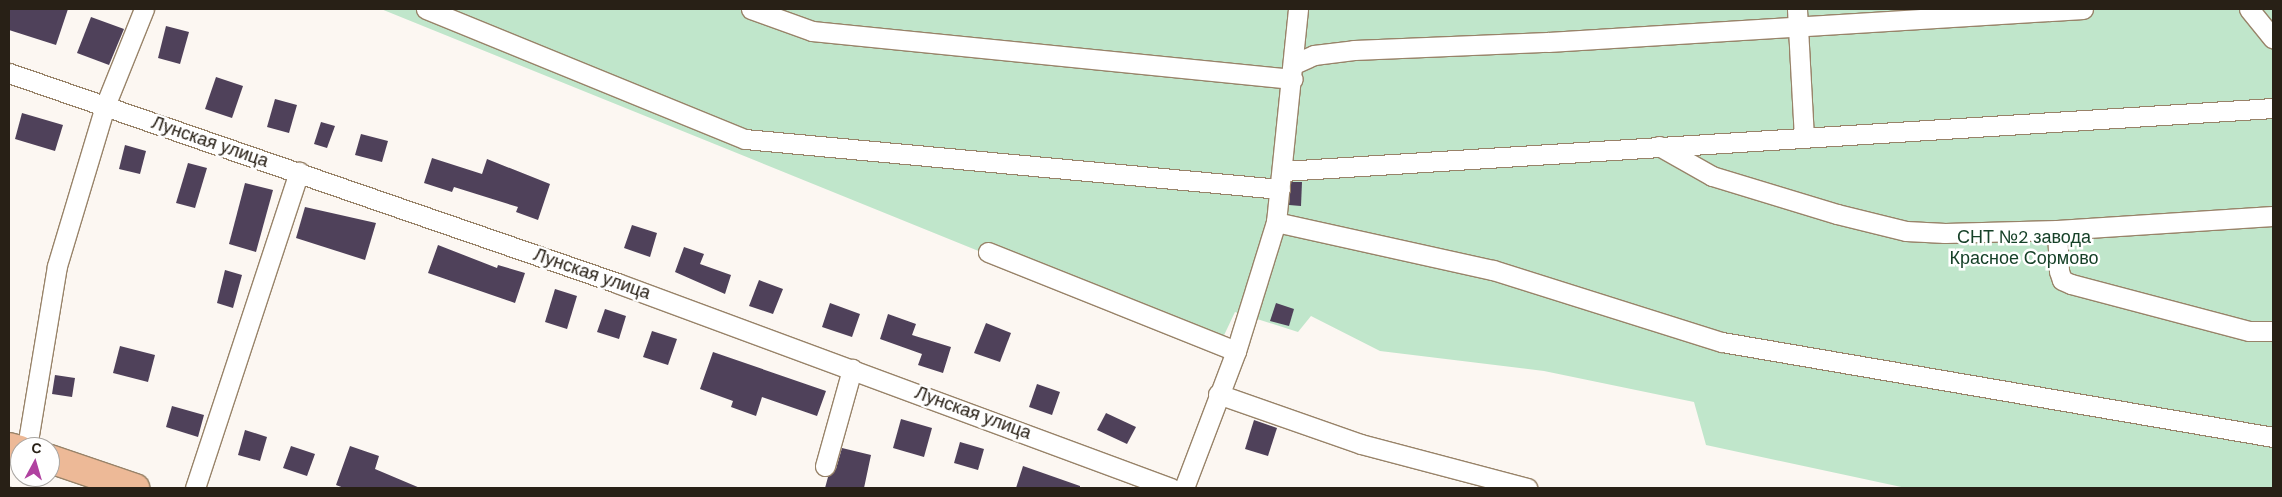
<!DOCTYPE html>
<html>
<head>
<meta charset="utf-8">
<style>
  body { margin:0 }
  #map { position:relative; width:2282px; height:497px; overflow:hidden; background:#fcf7f2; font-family:"DM Sans",sans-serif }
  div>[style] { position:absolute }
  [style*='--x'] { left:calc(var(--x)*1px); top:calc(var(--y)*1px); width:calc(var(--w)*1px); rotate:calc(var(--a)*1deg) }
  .green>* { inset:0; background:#c0e6cb }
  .building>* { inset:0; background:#4f415a }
  .path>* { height:3px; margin-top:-1.5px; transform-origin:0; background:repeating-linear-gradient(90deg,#b7b1aa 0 2.5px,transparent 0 5px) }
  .roads { filter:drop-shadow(1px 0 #988369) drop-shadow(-1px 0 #988369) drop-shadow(0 1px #988369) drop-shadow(0 -1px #988369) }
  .street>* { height:19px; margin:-9.5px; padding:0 9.5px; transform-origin:9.5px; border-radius:9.5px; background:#fff }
  .primary>* { height:28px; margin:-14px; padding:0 14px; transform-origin:14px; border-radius:14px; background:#edb997 }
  span { translate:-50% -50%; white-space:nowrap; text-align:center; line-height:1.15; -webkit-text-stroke:5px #fff; paint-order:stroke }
  .street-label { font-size:18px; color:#282016 }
  .park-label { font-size:18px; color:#164128 }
  .frame { position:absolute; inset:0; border:10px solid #282016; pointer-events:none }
  .north { position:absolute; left:10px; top:437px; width:50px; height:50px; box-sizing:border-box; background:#fff; border:1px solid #a9a6a2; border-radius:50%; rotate:6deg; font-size:14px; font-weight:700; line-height:20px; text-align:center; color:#282016 }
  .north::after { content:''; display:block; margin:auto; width:18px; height:22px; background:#b042a0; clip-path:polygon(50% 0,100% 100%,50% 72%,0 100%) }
</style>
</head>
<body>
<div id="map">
  <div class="green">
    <i style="clip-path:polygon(381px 9px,2273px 9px,2273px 488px,1906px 488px,1706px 445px,1694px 402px,1544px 371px,1380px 351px,1311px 316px,1298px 332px,1235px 312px,1218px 348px)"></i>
  </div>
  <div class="building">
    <i style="clip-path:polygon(9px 9px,68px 9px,56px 45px,9px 30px)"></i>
    <i style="clip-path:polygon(91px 17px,124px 29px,109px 65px,77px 53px)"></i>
    <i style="clip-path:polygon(166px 26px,189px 32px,180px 64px,158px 58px)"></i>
    <i style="clip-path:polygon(216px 77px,243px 86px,232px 118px,205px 109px)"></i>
    <i style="clip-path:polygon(275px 99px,297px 105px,289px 133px,267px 127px)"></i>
    <i style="clip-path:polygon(22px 113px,63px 125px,55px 151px,15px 139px)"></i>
    <i style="clip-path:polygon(321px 122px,335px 126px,327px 148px,314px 144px)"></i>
    <i style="clip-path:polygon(361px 134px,388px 141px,382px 162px,355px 155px)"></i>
    <i style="clip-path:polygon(125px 145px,146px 151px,140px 174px,119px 169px)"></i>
    <i style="clip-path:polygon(432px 158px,482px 174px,487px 159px,550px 184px,538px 220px,516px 212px,518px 207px,454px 187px,452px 192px,424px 183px)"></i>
    <i style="clip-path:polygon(188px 163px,207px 168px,195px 208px,176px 203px)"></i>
    <i style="clip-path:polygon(1291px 182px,1302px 182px,1301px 206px,1289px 205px)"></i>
    <i style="clip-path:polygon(245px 183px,273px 190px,256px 252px,229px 244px)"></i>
    <i style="clip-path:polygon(305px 207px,376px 223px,365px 260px,296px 238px)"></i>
    <i style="clip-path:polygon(632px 225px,657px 233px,650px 257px,624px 248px)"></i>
    <i style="clip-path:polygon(438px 245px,497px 268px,498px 265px,525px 273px,515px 303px,428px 273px)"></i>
    <i style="clip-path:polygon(684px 247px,704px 254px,700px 264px,731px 275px,725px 294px,675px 272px)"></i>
    <i style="clip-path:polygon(225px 270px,242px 275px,233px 308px,217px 303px)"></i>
    <i style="clip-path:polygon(759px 280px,783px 289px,773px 314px,749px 306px)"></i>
    <i style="clip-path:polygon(555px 289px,577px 296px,567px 329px,545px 322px)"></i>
    <i style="clip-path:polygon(830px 303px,860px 314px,852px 337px,822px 327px)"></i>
    <i style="clip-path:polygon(1276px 303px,1294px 309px,1289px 326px,1270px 321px)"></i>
    <i style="clip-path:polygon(605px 309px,626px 316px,619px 339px,597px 332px)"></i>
    <i style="clip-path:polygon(888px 314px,916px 324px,912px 335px,951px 347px,943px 373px,918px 365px,922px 354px,880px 339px)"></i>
    <i style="clip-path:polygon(986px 323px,1011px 333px,1000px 362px,974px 353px)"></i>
    <i style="clip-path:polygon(652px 331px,677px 339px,668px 365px,643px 357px)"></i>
    <i style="clip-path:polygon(120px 346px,155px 355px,148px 382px,113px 373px)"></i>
    <i style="clip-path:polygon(713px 352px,826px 391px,817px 416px,762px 397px,756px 416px,731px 407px,733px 401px,700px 389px)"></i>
    <i style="clip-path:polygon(55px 375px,75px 378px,72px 397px,52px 394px)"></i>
    <i style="clip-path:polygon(1037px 384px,1060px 392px,1052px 415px,1029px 407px)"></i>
    <i style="clip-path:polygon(172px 406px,204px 415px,198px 437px,166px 427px)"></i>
    <i style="clip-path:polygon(1106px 413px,1136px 427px,1127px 444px,1097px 430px)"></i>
    <i style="clip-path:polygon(901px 419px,932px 428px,924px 457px,893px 448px)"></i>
    <i style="clip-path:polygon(1254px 420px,1277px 428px,1268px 456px,1245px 449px)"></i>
    <i style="clip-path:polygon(245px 430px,267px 437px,260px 461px,238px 455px)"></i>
    <i style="clip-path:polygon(960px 442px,984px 449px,978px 470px,954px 463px)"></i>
    <i style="clip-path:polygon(291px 446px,315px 454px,307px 476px,283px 468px)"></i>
    <i style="clip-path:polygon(350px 446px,379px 456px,375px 469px,420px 488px,344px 488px,336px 485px)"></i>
    <i style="clip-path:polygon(842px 448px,871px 455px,864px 488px,825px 488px,828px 477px,836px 469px)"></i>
    <i style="clip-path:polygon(1023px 466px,1080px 486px,1080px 488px,1016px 488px)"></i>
  </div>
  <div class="path">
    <i style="--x:9;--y:487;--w:3;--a:18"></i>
  </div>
  <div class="roads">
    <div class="street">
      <i style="--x:426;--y:9;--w:344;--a:22.2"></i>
      <i style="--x:745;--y:139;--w:537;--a:5.34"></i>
      <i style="--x:751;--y:9;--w:65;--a:19.8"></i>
      <i style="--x:812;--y:31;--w:483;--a:5.7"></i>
      <i style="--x:1797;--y:9;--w:128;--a:86.9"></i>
      <i style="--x:2249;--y:9;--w:38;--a:51"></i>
      <i style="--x:1294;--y:64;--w:22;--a:-24"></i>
      <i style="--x:1314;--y:55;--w:40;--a:-7.1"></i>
      <i style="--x:1354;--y:50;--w:194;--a:-2.4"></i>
      <i style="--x:1548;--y:42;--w:536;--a:-3.53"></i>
      <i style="--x:9;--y:73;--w:643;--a:19.05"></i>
      <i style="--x:617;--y:283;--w:591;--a:20.31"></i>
      <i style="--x:1659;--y:146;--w:61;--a:29.5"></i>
      <i style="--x:1712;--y:176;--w:131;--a:16.9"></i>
      <i style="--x:1837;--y:214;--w:71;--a:13.8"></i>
      <i style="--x:1906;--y:231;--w:39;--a:3"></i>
      <i style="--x:1945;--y:233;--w:112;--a:-1.5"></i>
      <i style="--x:2057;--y:230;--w:216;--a:-3.7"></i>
      <i style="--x:1283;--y:171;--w:992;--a:-3.64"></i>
      <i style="--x:1276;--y:222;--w:222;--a:12.5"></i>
      <i style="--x:1493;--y:270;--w:240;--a:17.5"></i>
      <i style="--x:1722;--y:342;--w:559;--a:9.78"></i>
      <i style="--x:2057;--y:230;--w:41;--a:87.2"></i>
      <i style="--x:2059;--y:271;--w:9;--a:72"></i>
      <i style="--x:2062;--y:280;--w:10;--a:24"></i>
      <i style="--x:2071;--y:284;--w:184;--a:14.8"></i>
      <i style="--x:2249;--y:331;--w:24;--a:0"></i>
      <i style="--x:988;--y:252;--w:267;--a:21.8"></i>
      <i style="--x:1218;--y:394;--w:151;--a:19.3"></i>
      <i style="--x:1361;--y:444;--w:172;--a:14.8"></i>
      <i style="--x:27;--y:447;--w:183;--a:-80.6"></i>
      <i style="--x:57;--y:266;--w:167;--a:-73.3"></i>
      <i style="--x:105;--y:106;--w:105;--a:-68.1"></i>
      <i style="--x:825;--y:466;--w:101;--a:-74.4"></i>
      <i style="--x:195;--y:488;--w:333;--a:-71.8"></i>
      <i style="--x:1184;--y:488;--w:147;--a:-69.2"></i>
      <i style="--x:1236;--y:351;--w:135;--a:-72.8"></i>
      <i style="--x:1276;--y:222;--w:214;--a:-84.1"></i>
    </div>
    <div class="primary">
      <i style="--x:9;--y:447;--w:11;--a:15"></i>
      <i style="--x:50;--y:459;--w:90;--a:18.8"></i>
    </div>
  </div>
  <div class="street-label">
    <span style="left:210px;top:142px;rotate:19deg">Лунская улица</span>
    <span style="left:592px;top:274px;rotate:19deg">Лунская улица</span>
    <span style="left:973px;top:413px;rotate:20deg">Лунская улица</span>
  </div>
  <div class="park-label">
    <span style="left:2024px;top:248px">СНТ №2 завода<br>Красное Сормово</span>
  </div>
  <div class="frame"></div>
  <div class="north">С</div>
</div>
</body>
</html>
